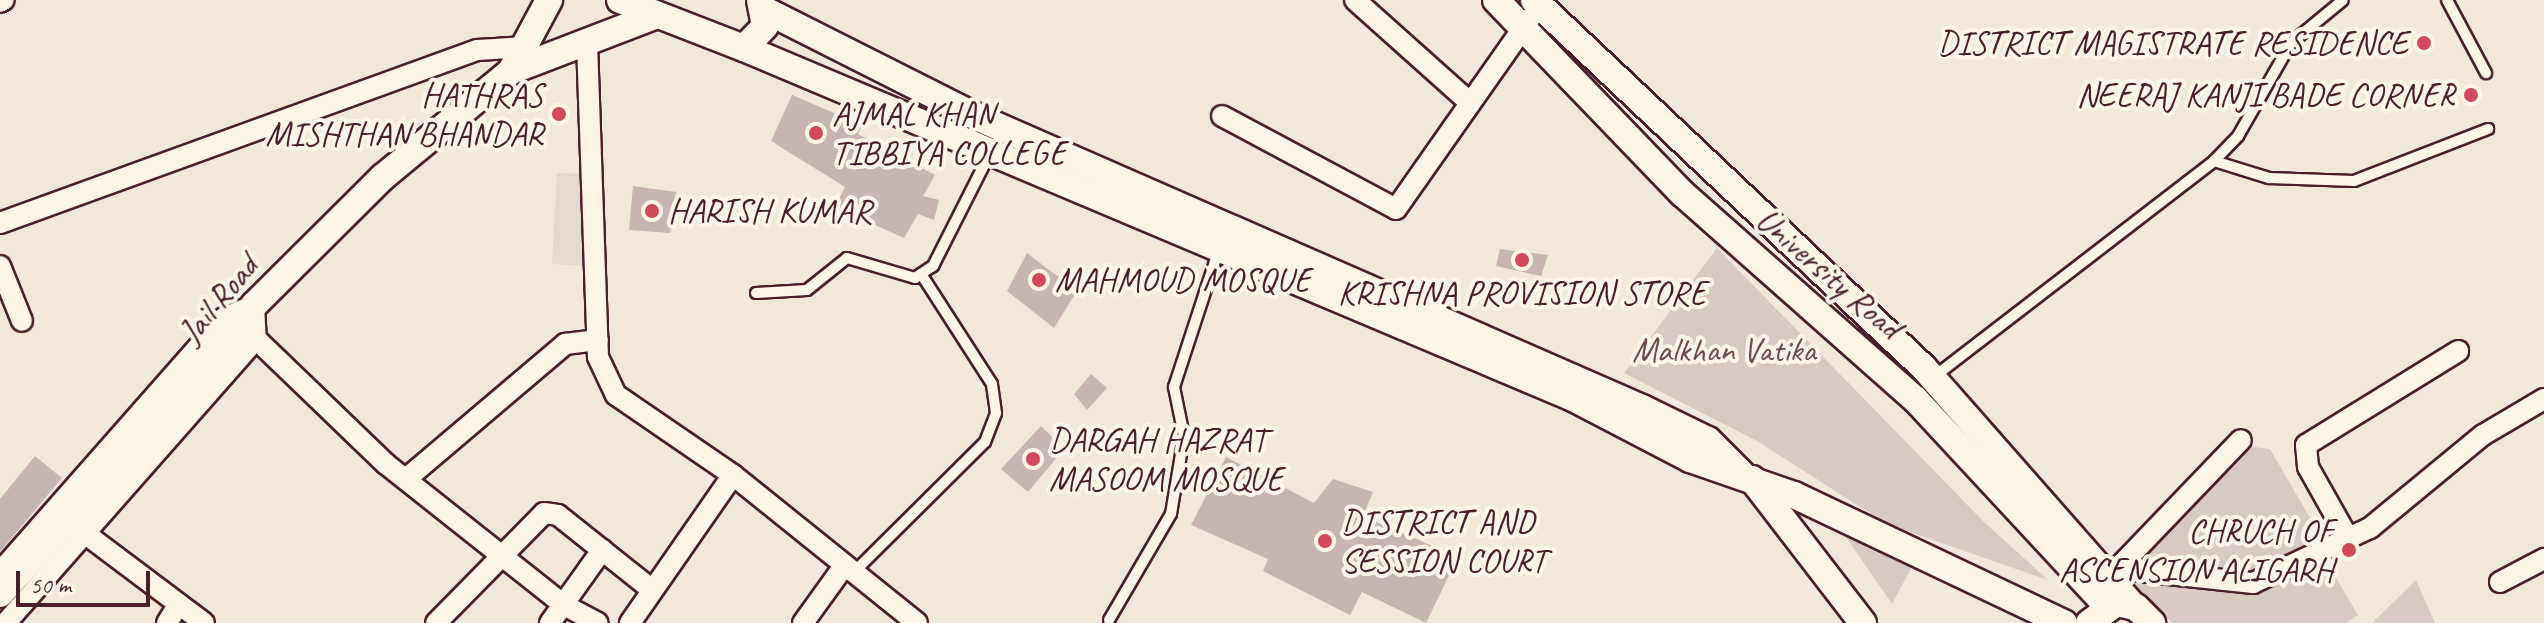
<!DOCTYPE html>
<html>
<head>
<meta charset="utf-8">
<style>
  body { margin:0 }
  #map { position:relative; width:2544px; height:623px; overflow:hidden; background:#f1e8da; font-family:Caveat,sans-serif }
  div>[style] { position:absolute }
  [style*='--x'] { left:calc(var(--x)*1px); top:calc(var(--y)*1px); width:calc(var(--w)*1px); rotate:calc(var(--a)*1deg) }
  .built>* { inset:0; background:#e4d9cd }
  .green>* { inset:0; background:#d8cac0 }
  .building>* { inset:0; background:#c7b6af }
  .roads { filter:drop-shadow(2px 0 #4a1f2b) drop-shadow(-2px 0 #4a1f2b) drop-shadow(0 2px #4a1f2b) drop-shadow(0 -2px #4a1f2b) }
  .lane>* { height:10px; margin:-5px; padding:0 5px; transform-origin:5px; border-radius:5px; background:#fcf5e5 }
  .street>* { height:20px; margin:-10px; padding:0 10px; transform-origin:10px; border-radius:10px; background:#fcf5e5 }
  .secondary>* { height:26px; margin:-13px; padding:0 13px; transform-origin:13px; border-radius:13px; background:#fcf5e5 }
  .dots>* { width:22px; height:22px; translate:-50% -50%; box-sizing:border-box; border:4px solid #fcf5e5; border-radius:50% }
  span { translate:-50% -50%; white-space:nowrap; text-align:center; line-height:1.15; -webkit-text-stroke:8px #fcf5e5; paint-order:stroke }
  .poi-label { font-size:34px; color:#4a1f2b }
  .right { translate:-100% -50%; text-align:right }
  .left { translate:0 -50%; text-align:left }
  .street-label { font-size:34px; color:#4a1f2b }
  .park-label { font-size:34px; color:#6e4a50 }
  .scale { position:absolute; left:16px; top:571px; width:134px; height:36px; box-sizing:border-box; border:4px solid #4a1f2b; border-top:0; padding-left:10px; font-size:24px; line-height:28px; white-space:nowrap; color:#4a1f2b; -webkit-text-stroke:6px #fcf5e5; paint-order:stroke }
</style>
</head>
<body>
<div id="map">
  <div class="built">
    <i style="clip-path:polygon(557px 173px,593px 174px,585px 266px,552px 264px)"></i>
  </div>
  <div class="green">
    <i style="clip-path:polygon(1717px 248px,1985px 523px,2048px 580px,1887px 524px,1757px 441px,1624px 373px)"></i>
    <i style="clip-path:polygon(2246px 446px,2270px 449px,2324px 542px,2249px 576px,2144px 564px,2141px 555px)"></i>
    <i style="clip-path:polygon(1841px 530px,1917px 557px,1892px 604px)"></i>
    <i style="clip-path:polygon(2326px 561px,2358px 615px,2346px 623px,2173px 623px,2127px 586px,2128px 574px,2253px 592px)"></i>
    <i style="clip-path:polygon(2416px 580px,2435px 623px,2372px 623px)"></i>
  </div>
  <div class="building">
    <i style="clip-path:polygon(792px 95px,862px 125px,858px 134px,935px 175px,923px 196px,939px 200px,934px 220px,918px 214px,904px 238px,835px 207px,845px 187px,771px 141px)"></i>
    <i style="clip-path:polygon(633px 186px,676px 192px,670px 233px,629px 230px)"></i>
    <i style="clip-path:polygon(1500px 249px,1548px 255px,1541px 276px,1496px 266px)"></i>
    <i style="clip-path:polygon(1027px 253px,1077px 291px,1054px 328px,1007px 291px)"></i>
    <i style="clip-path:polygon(1091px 374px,1107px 388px,1087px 410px,1074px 394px)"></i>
    <i style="clip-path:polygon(1041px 426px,1064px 449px,1028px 492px,1001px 469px)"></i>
    <i style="clip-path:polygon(35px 456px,62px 478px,0 552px,0 499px)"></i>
    <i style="clip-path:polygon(1226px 457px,1314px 503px,1333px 479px,1373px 492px,1363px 516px,1458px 557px,1426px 623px,1362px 592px,1350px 615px,1263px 571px,1268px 559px,1191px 525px)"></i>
  </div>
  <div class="roads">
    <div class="lane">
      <i style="--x:2447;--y:0;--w:83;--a:61.9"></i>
      <i style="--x:2214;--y:161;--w:58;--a:17.2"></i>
      <i style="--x:2269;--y:178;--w:85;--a:2"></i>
      <i style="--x:2354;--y:181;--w:144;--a:-21.2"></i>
      <i style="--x:756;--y:293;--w:51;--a:-3.4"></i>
      <i style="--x:807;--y:290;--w:51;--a:-38.7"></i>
      <i style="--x:847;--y:258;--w:71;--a:16.4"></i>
      <i style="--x:915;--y:278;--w:22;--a:-34"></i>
      <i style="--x:933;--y:266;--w:127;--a:-63.2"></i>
      <i style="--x:1935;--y:376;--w:352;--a:-37.6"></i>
      <i style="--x:2214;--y:161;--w:35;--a:-46"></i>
      <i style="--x:2238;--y:136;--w:107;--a:-60.3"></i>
      <i style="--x:2291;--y:43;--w:67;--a:-39.6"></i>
      <i style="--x:852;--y:574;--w:187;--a:-44.8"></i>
      <i style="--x:985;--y:442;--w:31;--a:-69"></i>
      <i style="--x:996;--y:413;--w:29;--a:-98"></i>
      <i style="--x:992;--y:384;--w:131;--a:-122.8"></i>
      <i style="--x:1109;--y:620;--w:123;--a:-59.7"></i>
      <i style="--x:1171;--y:514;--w:79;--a:-80.5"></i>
      <i style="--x:1184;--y:436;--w:50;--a:-101.5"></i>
      <i style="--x:1174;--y:387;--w:145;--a:-71.9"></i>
    </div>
    <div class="street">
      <i style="--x:1355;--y:0;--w:154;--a:41.8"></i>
      <i style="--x:0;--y:2;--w:4;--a:-27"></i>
      <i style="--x:587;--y:43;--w:314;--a:88"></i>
      <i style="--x:598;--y:357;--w:42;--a:64.7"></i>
      <i style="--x:616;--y:395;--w:142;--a:34.4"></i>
      <i style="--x:733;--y:475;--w:236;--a:38.8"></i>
      <i style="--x:1222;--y:116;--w:197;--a:28.1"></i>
      <i style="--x:1396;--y:209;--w:233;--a:-54.9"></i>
      <i style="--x:0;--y:223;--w:507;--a:-19.93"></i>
      <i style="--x:477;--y:50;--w:49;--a:-3.5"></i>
      <i style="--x:0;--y:266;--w:59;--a:68.2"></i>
      <i style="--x:256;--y:339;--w:180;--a:43.9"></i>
      <i style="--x:386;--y:464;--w:227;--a:38.4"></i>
      <i style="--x:564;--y:605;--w:38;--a:28"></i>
      <i style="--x:406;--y:479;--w:209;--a:-40.3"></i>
      <i style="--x:565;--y:344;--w:33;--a:-7"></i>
      <i style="--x:87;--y:535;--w:146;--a:36.9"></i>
      <i style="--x:2348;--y:538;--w:81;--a:-119.4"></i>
      <i style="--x:2308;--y:467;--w:22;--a:-95"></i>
      <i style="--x:2306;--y:445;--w:179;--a:-31.7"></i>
      <i style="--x:2121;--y:565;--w:173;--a:-46.2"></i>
      <i style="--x:2093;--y:566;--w:161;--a:6.1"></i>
      <i style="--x:2253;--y:583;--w:129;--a:-25.2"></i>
      <i style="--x:2370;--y:528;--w:146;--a:-39.5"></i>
      <i style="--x:2483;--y:435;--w:71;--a:-30.5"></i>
      <i style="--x:0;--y:572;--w:339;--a:-48.6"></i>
      <i style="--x:224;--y:318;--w:33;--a:-23"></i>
      <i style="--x:254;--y:305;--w:34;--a:87"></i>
      <i style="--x:256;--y:339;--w:378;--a:131.4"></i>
      <i style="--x:2500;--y:582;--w:50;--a:-27.6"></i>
      <i style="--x:167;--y:623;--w:22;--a:-58"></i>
      <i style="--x:436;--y:623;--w:154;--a:-45.5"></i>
      <i style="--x:544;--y:513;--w:14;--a:8"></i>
      <i style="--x:558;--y:515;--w:119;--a:38.5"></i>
      <i style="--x:550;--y:623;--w:90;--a:-54.5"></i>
      <i style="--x:630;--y:623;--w:180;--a:-55.2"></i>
      <i style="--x:803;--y:623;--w:67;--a:-54.2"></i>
    </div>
    <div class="secondary">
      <i style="--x:620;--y:0;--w:133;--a:21.2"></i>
      <i style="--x:744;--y:48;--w:30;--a:-46"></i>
      <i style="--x:765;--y:26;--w:26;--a:-101"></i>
      <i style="--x:1496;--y:0;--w:269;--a:46.1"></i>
      <i style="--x:1683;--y:194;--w:310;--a:41.5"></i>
      <i style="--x:1915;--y:399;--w:284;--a:47.1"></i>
      <i style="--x:1534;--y:0;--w:536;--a:43.34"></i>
      <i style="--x:1924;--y:368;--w:318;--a:48.7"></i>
      <i style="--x:765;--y:10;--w:240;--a:26.8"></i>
      <i style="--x:979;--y:118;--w:724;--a:23.62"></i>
      <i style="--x:1642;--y:408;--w:73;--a:25.9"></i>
      <i style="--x:1708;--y:440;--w:47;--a:45"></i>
      <i style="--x:744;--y:48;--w:900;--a:22.89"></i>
      <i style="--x:1573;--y:398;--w:132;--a:27.5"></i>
      <i style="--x:1690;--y:459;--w:110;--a:19.1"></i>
      <i style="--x:1794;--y:495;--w:299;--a:25.4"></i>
      <i style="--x:511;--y:71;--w:81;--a:-61.8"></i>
      <i style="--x:1752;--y:479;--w:182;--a:52.4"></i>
      <i style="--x:0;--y:594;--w:340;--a:-47.5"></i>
      <i style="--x:230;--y:343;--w:45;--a:-57.7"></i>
      <i style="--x:254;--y:305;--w:182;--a:-44.8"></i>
      <i style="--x:383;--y:177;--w:166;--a:-39.6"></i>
      <i style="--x:511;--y:71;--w:153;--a:-21"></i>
      <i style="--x:2089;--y:623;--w:34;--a:-36"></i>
      <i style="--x:2117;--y:603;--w:19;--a:12"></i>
      <i style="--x:2136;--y:607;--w:23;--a:45"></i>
    </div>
  </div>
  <div class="dots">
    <i style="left:2424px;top:43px;background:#d1495b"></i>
    <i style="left:2471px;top:95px;background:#d1495b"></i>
    <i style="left:559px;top:114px;background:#d1495b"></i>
    <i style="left:816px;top:133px;background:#d1495b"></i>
    <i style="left:652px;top:211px;background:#d1495b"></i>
    <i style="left:1522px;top:260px;background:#d1495b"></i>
    <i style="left:1039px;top:280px;background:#d1495b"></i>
    <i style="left:1033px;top:459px;background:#d1495b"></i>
    <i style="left:1325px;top:541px;background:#d1495b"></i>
    <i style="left:2349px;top:550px;background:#d1495b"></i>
  </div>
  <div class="poi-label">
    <span class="right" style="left:2408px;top:43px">DISTRICT MAGISTRATE RESIDENCE</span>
    <span class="right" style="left:543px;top:114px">HATHRAS<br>MISHTHAN BHANDAR</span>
    <span class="right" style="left:2455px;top:95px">NEERAJ KANJI BADE CORNER</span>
    <span class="left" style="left:832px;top:133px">AJMAL KHAN<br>TIBBIYA COLLEGE</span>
    <span class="left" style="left:668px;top:211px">HARISH KUMAR</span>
    <span class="left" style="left:1055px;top:280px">MAHMOUD MOSQUE</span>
    <span style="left:1522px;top:293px">KRISHNA PROVISION STORE</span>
    <span class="left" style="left:1049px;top:459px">DARGAH HAZRAT<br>MASOOM MOSQUE</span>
    <span class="left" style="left:1341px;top:541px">DISTRICT AND<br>SESSION COURT</span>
    <span class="right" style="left:2333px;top:550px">CHRUCH OF<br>ASCENSION ALIGARH</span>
  </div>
  <div class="street-label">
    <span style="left:1829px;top:273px;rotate:41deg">University Road</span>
    <span style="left:218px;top:299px;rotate:-50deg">Jail Road</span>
  </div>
  <div class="park-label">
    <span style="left:1724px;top:350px">Malkhan Vatika</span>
  </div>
  <div class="scale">50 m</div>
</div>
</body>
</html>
